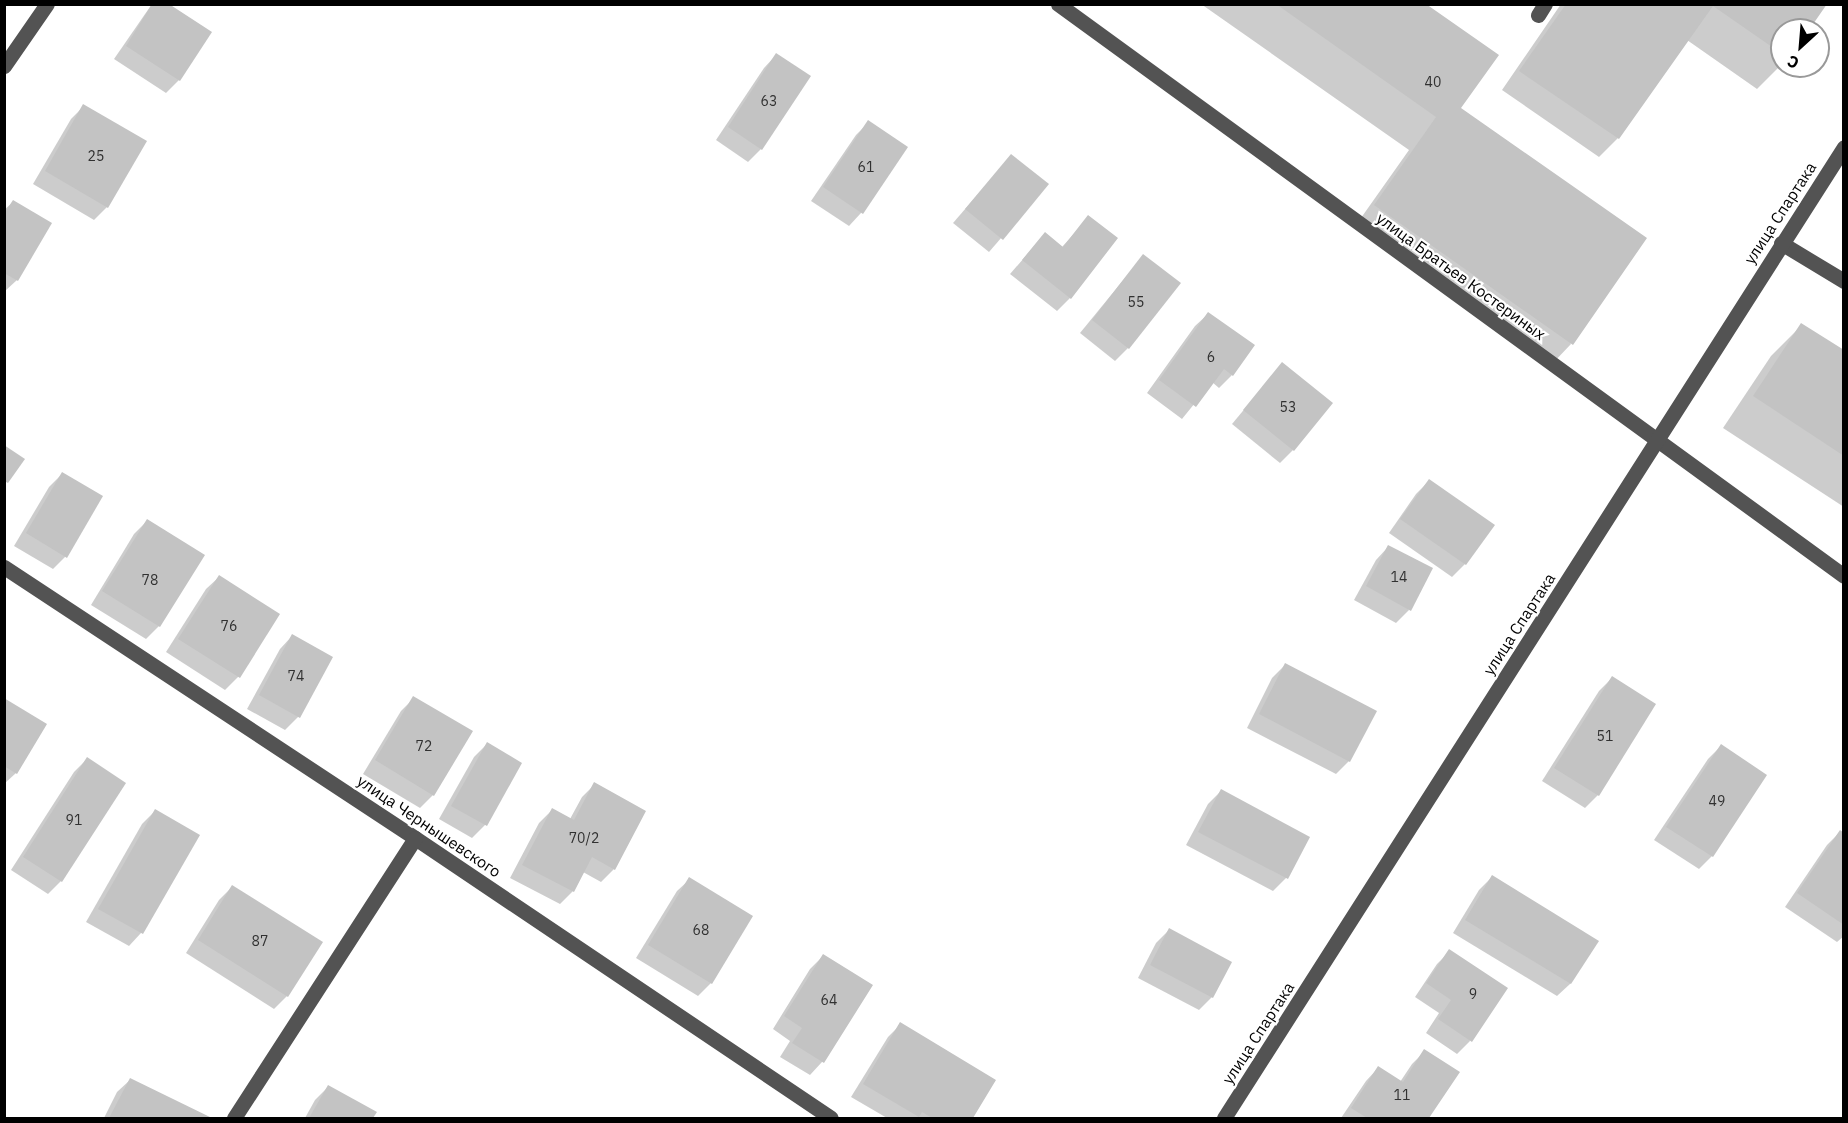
<!DOCTYPE html>
<html>
<head>
<meta charset="utf-8">
<style>
  body { margin:0 }
  #map { position:relative; width:1848px; height:1123px; overflow:hidden; background:#fff; font-family:"IBM Plex Sans",sans-serif }
  div>[style] { position:absolute }
  [style*='--x'] { left:calc(var(--x)*1px); top:calc(var(--y)*1px); width:calc(var(--w)*1px); rotate:calc(var(--a)*1deg) }
  .shadow>* { inset:0; background:#0003 }
  .building>* { inset:0; background:#c3c3c3 }
  .minor>* { height:15px; margin:-7.5px; padding:0 7.5px; transform-origin:7.5px; border-radius:7.5px; background:#535353 }
  span { translate:-50% -50%; white-space:nowrap; text-align:center; line-height:1.15; -webkit-text-stroke:4.5px #fff; paint-order:stroke }
  .number-label { font-size:14px; color:#313131 }
  .number-label span { -webkit-text-stroke-width:0 }
  .street-label { font-size:16px; color:#000 }
  .frame { position:absolute; inset:0; border:6px solid #000; pointer-events:none }
  .north { position:absolute; left:1770px; top:18px; width:60px; height:60px; box-sizing:border-box; background:#fff; border:2px solid #999; border-radius:50%; rotate:206deg; font-size:16px; font-weight:700; line-height:24px; text-align:center; color:#000 }
  .north::after { content:''; display:block; margin:auto; width:21px; height:27px; background:#000; clip-path:polygon(50% 0,100% 100%,50% 72%,0 100%) }
</style>
</head>
<body>
<div id="map">
  <div class="shadow">
    <i style="clip-path:polygon(152px 4px,166px 4px,179px 80px,166px 93px,114px 59px)"></i>
    <i style="clip-path:polygon(1201px 4px,1424px 4px,1459px 108px,1571px 344px,1553px 363px,1356px 225px,1409px 150px)"></i>
    <i style="clip-path:polygon(1561px 4px,1825px 4px,1807px 30px,1782px 30px,1782px 64px,1757px 89px,1687px 40px,1618px 138px,1599px 157px,1502px 90px)"></i>
    <i style="clip-path:polygon(776px 55px,761px 149px,748px 162px,716px 140px,764px 68px)"></i>
    <i style="clip-path:polygon(84px 106px,107px 207px,94px 220px,33px 184px,71px 119px)"></i>
    <i style="clip-path:polygon(869px 122px,906px 148px,861px 213px,849px 226px,811px 201px,856px 135px)"></i>
    <i style="clip-path:polygon(1011px 156px,1047px 185px,989px 252px,953px 223px)"></i>
    <i style="clip-path:polygon(13px 202px,17px 280px,4px 292px,4px 210px)"></i>
    <i style="clip-path:polygon(1089px 217px,1070px 298px,1057px 311px,1010px 274px,1045px 234px,1062px 247px)"></i>
    <i style="clip-path:polygon(1143px 256px,1128px 348px,1115px 361px,1080px 333px)"></i>
    <i style="clip-path:polygon(1208px 314px,1232px 375px,1219px 388px,1212px 382px,1182px 419px,1147px 393px,1195px 326px)"></i>
    <i style="clip-path:polygon(1802px 325px,1844px 352px,1844px 507px,1723px 428px,1771px 356px)"></i>
    <i style="clip-path:polygon(1282px 364px,1293px 450px,1280px 463px,1232px 424px)"></i>
    <i style="clip-path:polygon(62px 474px,65px 557px,53px 569px,14px 546px,49px 487px)"></i>
    <i style="clip-path:polygon(1429px 481px,1465px 564px,1452px 577px,1389px 533px,1416px 494px)"></i>
    <i style="clip-path:polygon(147px 521px,159px 626px,146px 639px,91px 605px,134px 534px)"></i>
    <i style="clip-path:polygon(1388px 547px,1409px 610px,1396px 623px,1354px 600px,1376px 560px)"></i>
    <i style="clip-path:polygon(219px 577px,278px 614px,238px 677px,225px 690px,166px 652px,206px 589px)"></i>
    <i style="clip-path:polygon(292px 636px,298px 717px,285px 730px,247px 709px,280px 649px)"></i>
    <i style="clip-path:polygon(1285px 665px,1349px 761px,1336px 774px,1247px 728px,1272px 678px)"></i>
    <i style="clip-path:polygon(1612px 678px,1598px 795px,1585px 808px,1542px 781px,1599px 691px)"></i>
    <i style="clip-path:polygon(414px 698px,433px 795px,420px 808px,363px 774px,401px 711px)"></i>
    <i style="clip-path:polygon(4px 700px,16px 773px,4px 784px)"></i>
    <i style="clip-path:polygon(487px 744px,485px 825px,472px 838px,439px 819px,474px 757px)"></i>
    <i style="clip-path:polygon(1721px 746px,1712px 856px,1699px 869px,1654px 840px,1708px 759px)"></i>
    <i style="clip-path:polygon(87px 759px,123px 783px,61px 881px,48px 894px,11px 870px,74px 772px)"></i>
    <i style="clip-path:polygon(595px 784px,614px 869px,601px 882px,583px 872px,573px 891px,560px 904px,510px 878px,539px 823px,552px 810px,570px 819px,582px 797px)"></i>
    <i style="clip-path:polygon(1221px 791px,1308px 838px,1286px 878px,1273px 891px,1186px 845px,1208px 804px)"></i>
    <i style="clip-path:polygon(155px 811px,141px 933px,129px 946px,86px 922px,142px 824px)"></i>
    <i style="clip-path:polygon(1840px 832px,1844px 834px,1844px 936px,1837px 942px,1785px 907px,1827px 845px)"></i>
    <i style="clip-path:polygon(1492px 877px,1597px 941px,1570px 984px,1557px 996px,1453px 933px,1479px 890px)"></i>
    <i style="clip-path:polygon(690px 879px,711px 983px,698px 996px,636px 958px,677px 891px)"></i>
    <i style="clip-path:polygon(232px 887px,287px 996px,274px 1009px,186px 953px,219px 900px)"></i>
    <i style="clip-path:polygon(1169px 930px,1230px 963px,1212px 997px,1199px 1010px,1138px 978px,1156px 943px)"></i>
    <i style="clip-path:polygon(1450px 951px,1470px 1041px,1457px 1054px,1426px 1033px,1439px 1013px,1415px 997px,1437px 964px)"></i>
    <i style="clip-path:polygon(823px 956px,822px 1062px,810px 1075px,780px 1057px,790px 1041px,773px 1029px,810px 969px)"></i>
    <i style="clip-path:polygon(901px 1024px,994px 1081px,971px 1118px,887px 1118px,851px 1097px,888px 1037px)"></i>
    <i style="clip-path:polygon(1425px 1051px,1458px 1072px,1427px 1118px,1341px 1118px,1366px 1081px,1378px 1068px,1400px 1082px,1412px 1064px)"></i>
    <i style="clip-path:polygon(130px 1080px,208px 1118px,104px 1118px,117px 1092px)"></i>
    <i style="clip-path:polygon(328px 1087px,375px 1112px,372px 1118px,305px 1118px,315px 1100px)"></i>
  </div>
  <div class="building">
    <i style="clip-path:polygon(152px 4px,169px 4px,212px 32px,180px 81px,126px 46px)"></i>
    <i style="clip-path:polygon(1276px 4px,1426px 4px,1499px 55px,1461px 108px,1647px 238px,1573px 345px,1374px 205px,1436px 117px)"></i>
    <i style="clip-path:polygon(1566px 4px,1827px 4px,1809px 30px,1782px 30px,1782px 54px,1713px 6px,1619px 139px,1519px 71px)"></i>
    <i style="clip-path:polygon(776px 53px,811px 76px,762px 150px,728px 127px)"></i>
    <i style="clip-path:polygon(83px 104px,147px 141px,108px 208px,45px 171px)"></i>
    <i style="clip-path:polygon(868px 120px,908px 147px,863px 214px,823px 187px)"></i>
    <i style="clip-path:polygon(1011px 154px,1049px 184px,1003px 240px,965px 209px)"></i>
    <i style="clip-path:polygon(13px 200px,52px 223px,18px 281px,4px 273px,4px 214px)"></i>
    <i style="clip-path:polygon(1088px 215px,1118px 238px,1071px 299px,1022px 260px,1045px 232px,1063px 247px)"></i>
    <i style="clip-path:polygon(1143px 254px,1181px 283px,1129px 349px,1092px 320px)"></i>
    <i style="clip-path:polygon(1208px 312px,1255px 345px,1233px 376px,1224px 369px,1196px 407px,1159px 380px)"></i>
    <i style="clip-path:polygon(1801px 323px,1844px 350px,1844px 456px,1753px 396px)"></i>
    <i style="clip-path:polygon(1282px 362px,1333px 403px,1294px 451px,1243px 410px)"></i>
    <i style="clip-path:polygon(4px 445px,25px 459px,8px 483px,4px 481px)"></i>
    <i style="clip-path:polygon(62px 472px,103px 496px,67px 558px,26px 533px)"></i>
    <i style="clip-path:polygon(1429px 479px,1495px 525px,1466px 565px,1400px 519px)"></i>
    <i style="clip-path:polygon(147px 519px,205px 555px,160px 627px,102px 591px)"></i>
    <i style="clip-path:polygon(1388px 545px,1433px 568px,1411px 611px,1366px 586px)"></i>
    <i style="clip-path:polygon(219px 575px,280px 614px,240px 678px,178px 639px)"></i>
    <i style="clip-path:polygon(292px 634px,333px 657px,300px 718px,259px 695px)"></i>
    <i style="clip-path:polygon(1285px 663px,1377px 711px,1350px 762px,1259px 714px)"></i>
    <i style="clip-path:polygon(1612px 676px,1656px 704px,1599px 796px,1554px 768px)"></i>
    <i style="clip-path:polygon(413px 696px,473px 731px,434px 796px,375px 760px)"></i>
    <i style="clip-path:polygon(4px 698px,47px 724px,17px 774px,4px 766px)"></i>
    <i style="clip-path:polygon(487px 742px,522px 763px,487px 826px,451px 806px)"></i>
    <i style="clip-path:polygon(1721px 744px,1767px 775px,1713px 857px,1666px 827px)"></i>
    <i style="clip-path:polygon(87px 757px,126px 783px,62px 882px,23px 857px)"></i>
    <i style="clip-path:polygon(594px 782px,646px 811px,615px 870px,592px 857px,574px 892px,522px 865px,552px 808px,574px 820px)"></i>
    <i style="clip-path:polygon(1221px 789px,1310px 837px,1288px 879px,1198px 832px)"></i>
    <i style="clip-path:polygon(155px 809px,200px 835px,143px 934px,98px 909px)"></i>
    <i style="clip-path:polygon(1840px 830px,1844px 833px,1844px 925px,1797px 893px)"></i>
    <i style="clip-path:polygon(1492px 875px,1599px 941px,1571px 984px,1465px 920px)"></i>
    <i style="clip-path:polygon(689px 877px,753px 916px,712px 984px,648px 945px)"></i>
    <i style="clip-path:polygon(232px 885px,323px 942px,288px 997px,198px 940px)"></i>
    <i style="clip-path:polygon(1169px 928px,1232px 962px,1213px 998px,1150px 965px)"></i>
    <i style="clip-path:polygon(1449px 949px,1508px 988px,1472px 1042px,1438px 1019px,1451px 1000px,1426px 983px)"></i>
    <i style="clip-path:polygon(823px 954px,873px 985px,824px 1063px,792px 1043px,802px 1028px,784px 1016px)"></i>
    <i style="clip-path:polygon(900px 1022px,996px 1080px,973px 1118px,932px 1118px,922px 1112px,919px 1117px,863px 1084px)"></i>
    <i style="clip-path:polygon(1424px 1049px,1460px 1072px,1429px 1118px,1367px 1118px,1351px 1108px,1378px 1066px,1403px 1082px)"></i>
    <i style="clip-path:polygon(130px 1078px,212px 1118px,109px 1118px)"></i>
    <i style="clip-path:polygon(328px 1085px,377px 1112px,373px 1118px,309px 1118px)"></i>
  </div>
  <div class="minor">
    <i style="--x:1058;--y:4;--w:972;--a:36.04"></i>
    <i style="--x:1538;--y:15;--w:13;--a:-58"></i>
    <i style="--x:4;--y:66;--w:75;--a:-55.3"></i>
    <i style="--x:1781;--y:243;--w:74;--a:31.1"></i>
    <i style="--x:4;--y:567;--w:492;--a:33.4"></i>
    <i style="--x:415;--y:838;--w:501;--a:33.94"></i>
    <i style="--x:234;--y:1118;--w:333;--a:-57.1"></i>
    <i style="--x:1224;--y:1118;--w:1152;--a:-57.44"></i>
  </div>
  <div class="number-label">
    <span style="left:1433px;top:82px">40</span>
    <span style="left:769px;top:101px">63</span>
    <span style="left:96px;top:156px">25</span>
    <span style="left:866px;top:167px">61</span>
    <span style="left:1136px;top:302px">55</span>
    <span style="left:1211px;top:357px">6</span>
    <span style="left:1288px;top:407px">53</span>
    <span style="left:1399px;top:577px">14</span>
    <span style="left:150px;top:580px">78</span>
    <span style="left:229px;top:626px">76</span>
    <span style="left:296px;top:676px">74</span>
    <span style="left:1605px;top:736px">51</span>
    <span style="left:424px;top:746px">72</span>
    <span style="left:1717px;top:801px">49</span>
    <span style="left:74px;top:820px">91</span>
    <span style="left:584px;top:838px">70/2</span>
    <span style="left:701px;top:930px">68</span>
    <span style="left:260px;top:941px">87</span>
    <span style="left:1473px;top:994px">9</span>
    <span style="left:829px;top:1000px">64</span>
    <span style="left:1402px;top:1095px">11</span>
  </div>
  <div class="street-label">
    <span style="left:1780px;top:213px;rotate:-57deg">улица Спартака</span>
    <span style="left:1461px;top:276px;rotate:36deg">улица Братьев Костериных</span>
    <span style="left:1519px;top:624px;rotate:-57deg">улица Спартака</span>
    <span style="left:429px;top:826px;rotate:34deg">улица Чернышевского</span>
    <span style="left:1258px;top:1033px;rotate:-57deg">улица Спартака</span>
  </div>
  <div class="frame"></div>
  <div class="north">С</div>
</div>
</body>
</html>
